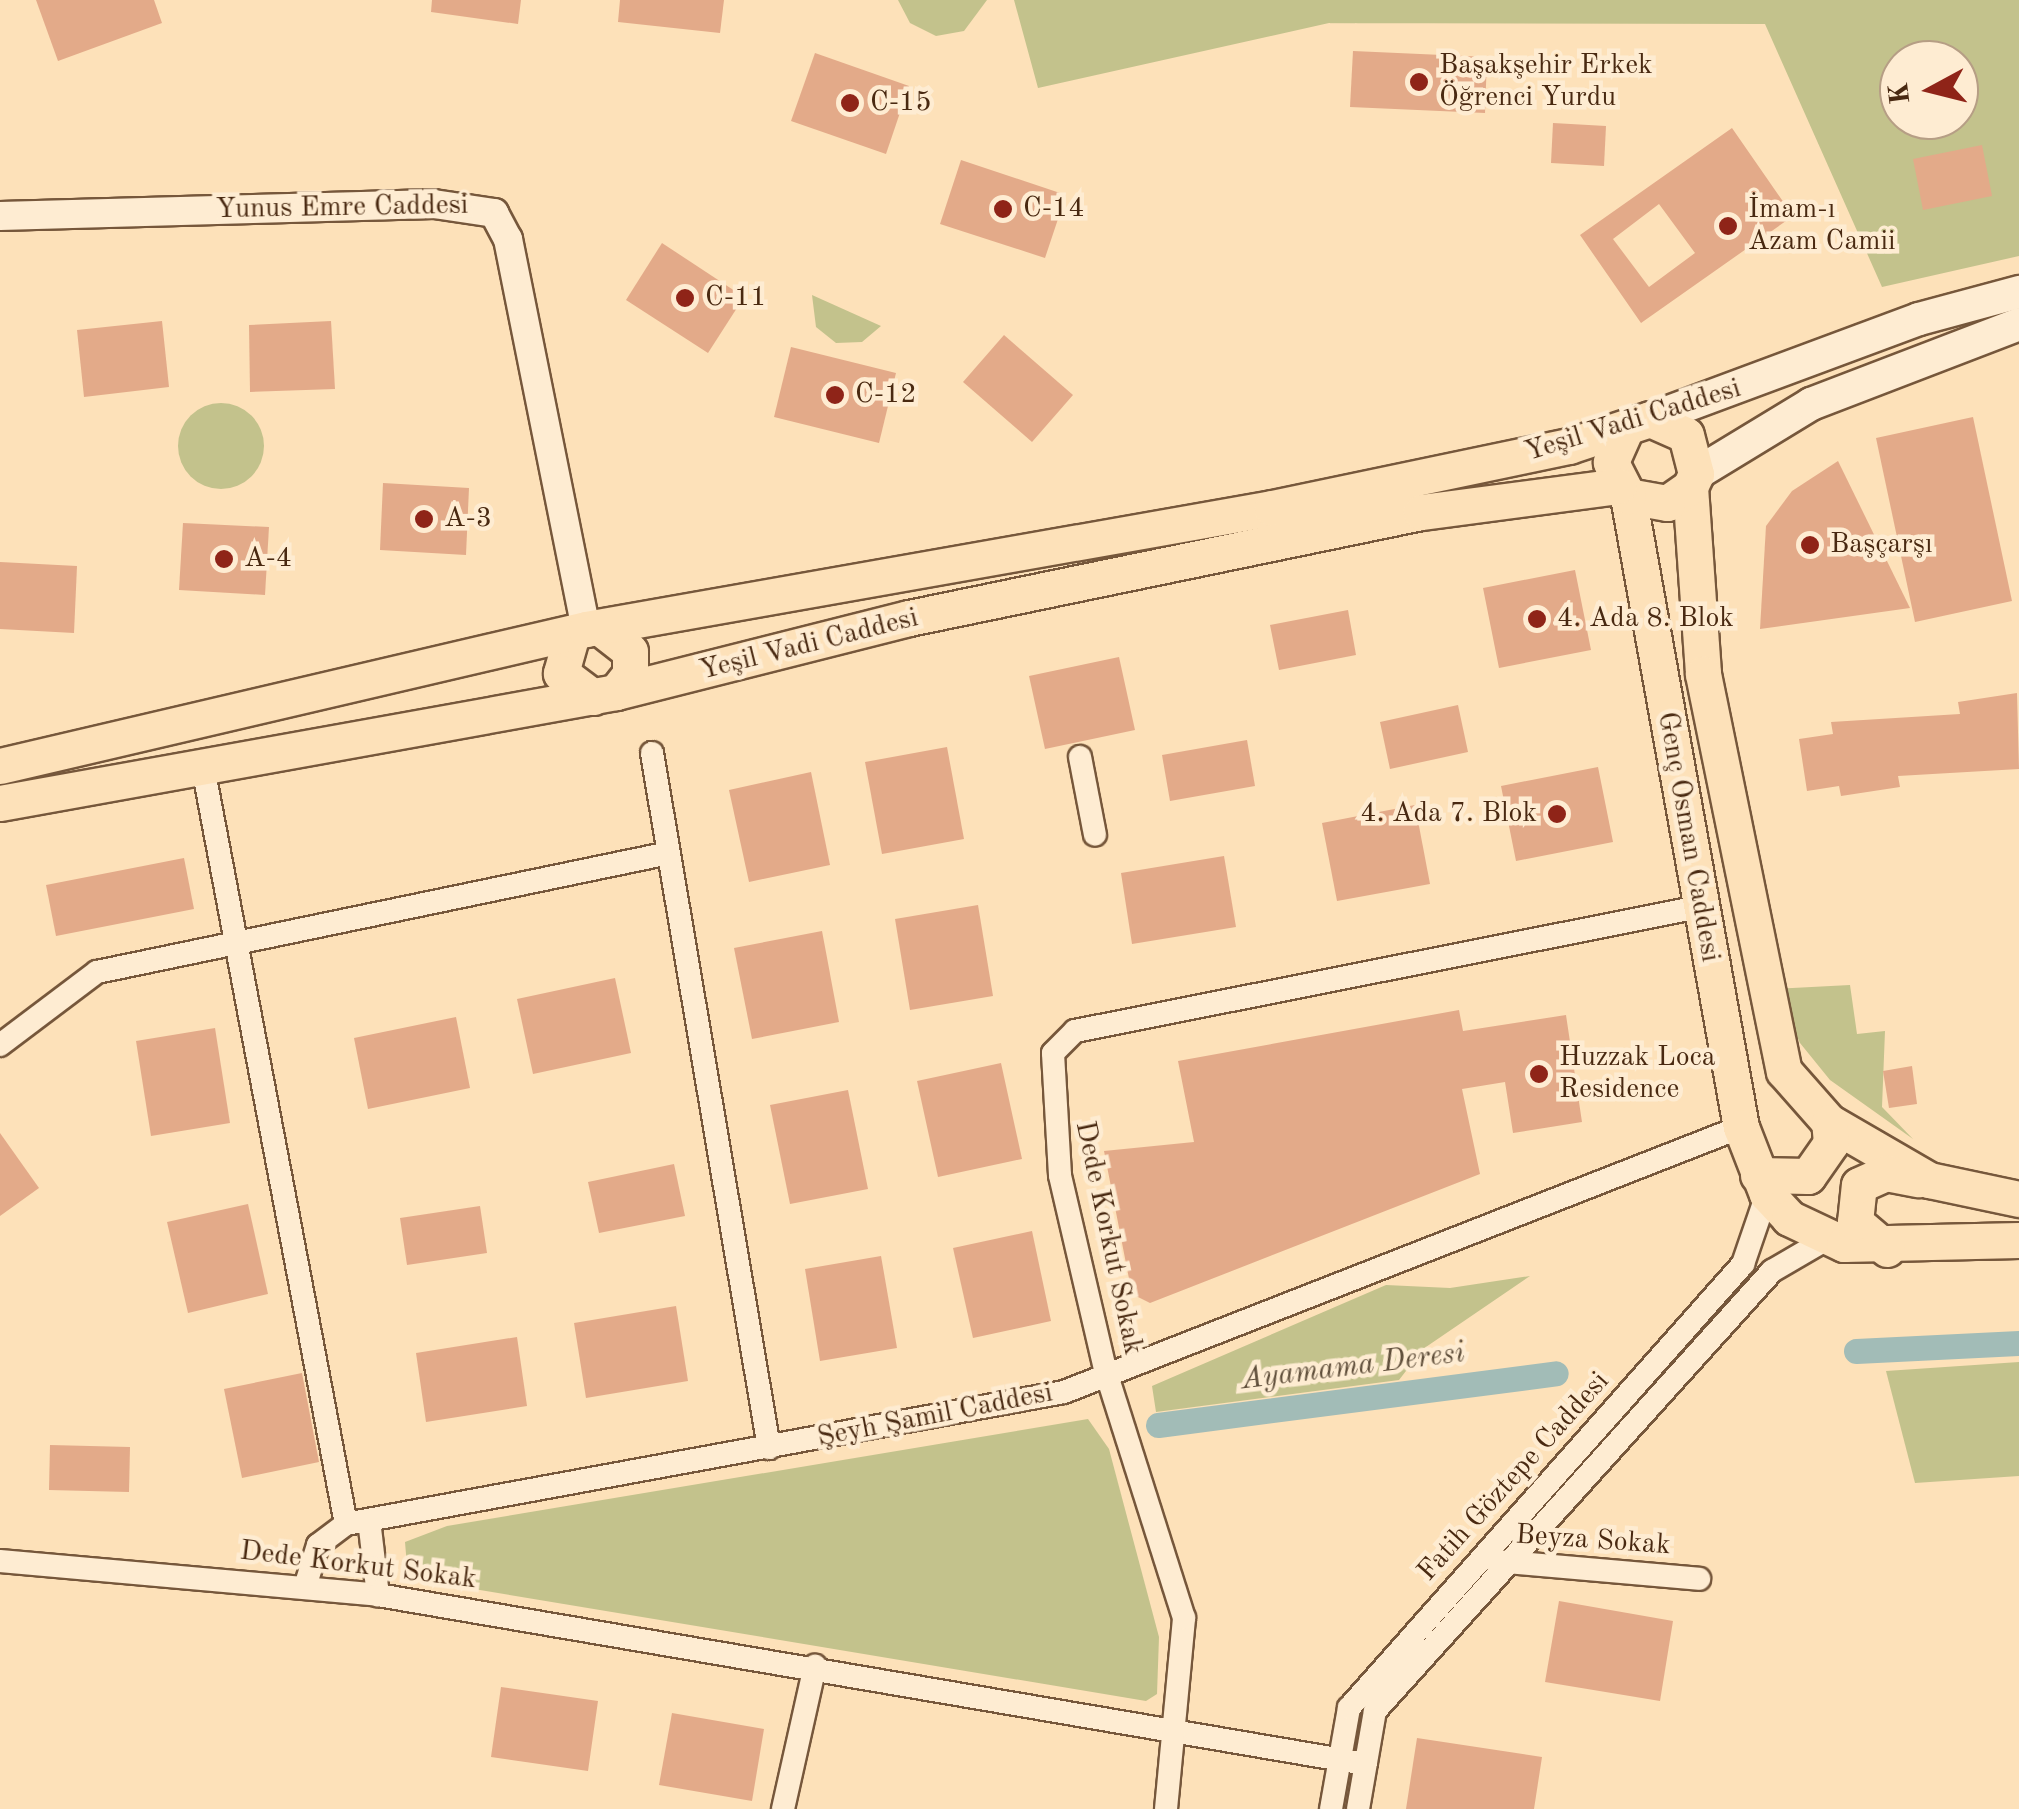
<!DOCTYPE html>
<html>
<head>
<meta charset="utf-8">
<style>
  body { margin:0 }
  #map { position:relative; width:2019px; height:1809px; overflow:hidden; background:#fde1b9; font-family:"Old Standard TT",serif }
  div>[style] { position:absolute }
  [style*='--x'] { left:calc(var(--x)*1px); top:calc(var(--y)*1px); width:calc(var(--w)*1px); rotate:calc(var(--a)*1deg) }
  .green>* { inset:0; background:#c3c28c }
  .round { border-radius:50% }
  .canal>* { height:25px; margin:-12.5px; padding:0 12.5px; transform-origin:12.5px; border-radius:12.5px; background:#a2bcb7 }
  .building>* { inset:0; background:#e3aa89 }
  .roads { filter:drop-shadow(2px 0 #76573b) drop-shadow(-2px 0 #76573b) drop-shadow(0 2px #76573b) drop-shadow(0 -2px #76573b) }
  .minor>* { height:22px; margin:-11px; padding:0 11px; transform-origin:11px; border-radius:11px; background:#feecd2 }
  .tertiary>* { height:28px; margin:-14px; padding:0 14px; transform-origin:14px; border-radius:14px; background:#feecd2 }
  .secondary>* { height:32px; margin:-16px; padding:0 16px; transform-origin:16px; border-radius:16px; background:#feecd2 }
  .primary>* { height:35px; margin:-17.5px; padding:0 17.5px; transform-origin:17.5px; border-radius:17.5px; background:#fde1b9 }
  .dots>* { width:28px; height:28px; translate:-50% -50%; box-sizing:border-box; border:5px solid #feecd2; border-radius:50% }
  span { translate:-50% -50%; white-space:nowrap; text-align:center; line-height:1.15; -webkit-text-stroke:9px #feecd2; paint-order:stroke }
  .poi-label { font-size:28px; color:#492911 }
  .left { translate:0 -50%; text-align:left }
  .right { translate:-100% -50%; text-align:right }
  .street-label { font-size:28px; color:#492911 }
  .water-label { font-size:30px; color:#5f4e3a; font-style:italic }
  .north { position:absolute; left:1879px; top:40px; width:100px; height:100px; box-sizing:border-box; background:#feecd2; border:2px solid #b69e85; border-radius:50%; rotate:263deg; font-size:28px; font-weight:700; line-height:40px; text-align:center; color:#492911 }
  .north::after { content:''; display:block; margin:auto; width:35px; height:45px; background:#8f2418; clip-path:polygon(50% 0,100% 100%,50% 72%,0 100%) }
</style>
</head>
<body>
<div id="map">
  <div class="green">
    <i style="clip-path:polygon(898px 0,987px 0,964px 31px,936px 36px,910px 23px)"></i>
    <i style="clip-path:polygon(evenodd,1014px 0,2019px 0,2019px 256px,1882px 287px,1765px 24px,1329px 23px,1038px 88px,1014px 0,1899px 60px,1959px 60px,1959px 120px,1899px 120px,1899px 60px)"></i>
    <i style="clip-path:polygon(812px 295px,881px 326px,862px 342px,836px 343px,816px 327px)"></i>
    <i class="round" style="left:178px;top:403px;width:86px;height:86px"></i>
    <i style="clip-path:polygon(1850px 985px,1857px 1034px,1885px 1031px,1882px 1107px,1913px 1139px,1830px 1080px,1800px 1043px,1775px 989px)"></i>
    <i style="clip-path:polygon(1530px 1276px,1423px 1349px,1399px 1380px,1156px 1412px,1152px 1386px,1386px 1285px,1450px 1288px)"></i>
    <i style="clip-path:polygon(2019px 1362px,2019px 1476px,1915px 1483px,1886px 1371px)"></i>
    <i style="clip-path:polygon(1088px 1419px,1109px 1449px,1159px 1637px,1157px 1694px,1146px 1701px,408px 1578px,405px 1542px,447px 1526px)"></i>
  </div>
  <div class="canal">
    <i style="--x:1856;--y:1351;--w:163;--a:-2.8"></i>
    <i style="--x:1158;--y:1425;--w:401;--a:-7.4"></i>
  </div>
  <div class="building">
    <i style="clip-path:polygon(36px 0,154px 0,162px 23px,58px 61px)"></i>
    <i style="clip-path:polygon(432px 0,521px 0,518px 24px,431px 12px)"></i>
    <i style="clip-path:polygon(620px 0,724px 0,720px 33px,618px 22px)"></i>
    <i style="clip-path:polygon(1353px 51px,1487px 57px,1485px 113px,1350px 107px)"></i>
    <i style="clip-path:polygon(815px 53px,909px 86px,886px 154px,791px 121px)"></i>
    <i style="clip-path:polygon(1553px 123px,1606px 126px,1604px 166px,1551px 163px)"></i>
    <i style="clip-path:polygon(evenodd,1732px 128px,1793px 216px,1641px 323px,1580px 235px,1732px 128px,1659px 204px,1695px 253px,1649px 287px,1613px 239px,1659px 204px)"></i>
    <i style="clip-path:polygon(1982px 145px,1992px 196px,1923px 210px,1913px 159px)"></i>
    <i style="clip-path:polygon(961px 160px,1066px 195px,1045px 258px,940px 224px)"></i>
    <i style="clip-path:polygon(662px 243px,744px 297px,708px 353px,626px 300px)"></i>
    <i style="clip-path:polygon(162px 321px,169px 387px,84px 397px,77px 330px)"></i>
    <i style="clip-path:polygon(331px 321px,335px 389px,250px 392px,249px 325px)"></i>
    <i style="clip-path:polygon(1004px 335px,1073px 395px,1032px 442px,963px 382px)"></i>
    <i style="clip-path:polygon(791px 347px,896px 373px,879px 443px,774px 417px)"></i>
    <i style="clip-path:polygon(1973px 417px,2012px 601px,1915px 622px,1876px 438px)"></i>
    <i style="clip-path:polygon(1838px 461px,1910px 608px,1760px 629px,1766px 526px,1792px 491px)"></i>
    <i style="clip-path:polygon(383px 483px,469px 488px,466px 555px,380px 550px)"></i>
    <i style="clip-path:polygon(183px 523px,269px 527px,265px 595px,179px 590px)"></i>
    <i style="clip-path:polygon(0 562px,77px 566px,74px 633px,0 629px)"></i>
    <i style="clip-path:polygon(1575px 570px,1591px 650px,1499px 668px,1483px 588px)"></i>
    <i style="clip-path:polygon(1348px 610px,1356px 655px,1279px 670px,1270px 625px)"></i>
    <i style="clip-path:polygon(1119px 657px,1135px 730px,1045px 749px,1029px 676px)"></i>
    <i style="clip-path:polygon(2017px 693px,2019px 769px,1898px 776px,1900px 787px,1841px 796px,1839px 786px,1807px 791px,1799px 739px,1833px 734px,1831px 722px,1960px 714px,1958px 702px)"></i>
    <i style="clip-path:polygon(1458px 705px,1468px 752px,1390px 769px,1380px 722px)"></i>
    <i style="clip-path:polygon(1247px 740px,1255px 786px,1170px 801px,1162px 755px)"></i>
    <i style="clip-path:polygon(947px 747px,964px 839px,882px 854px,865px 762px)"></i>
    <i style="clip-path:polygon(1598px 767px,1613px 842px,1516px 861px,1501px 786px)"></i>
    <i style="clip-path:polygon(811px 772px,830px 865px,749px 882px,729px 790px)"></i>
    <i style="clip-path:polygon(1415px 805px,1430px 884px,1337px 901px,1322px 823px)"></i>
    <i style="clip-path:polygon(1224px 856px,1236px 927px,1132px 944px,1121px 873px)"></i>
    <i style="clip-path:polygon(184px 858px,194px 909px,56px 936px,46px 885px)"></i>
    <i style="clip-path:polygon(978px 905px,993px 996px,910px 1010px,895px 919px)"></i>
    <i style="clip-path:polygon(822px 931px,839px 1022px,752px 1039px,734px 948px)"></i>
    <i style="clip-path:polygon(615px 978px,631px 1053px,533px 1074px,517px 999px)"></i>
    <i style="clip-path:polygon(1459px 1010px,1463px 1031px,1566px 1015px,1582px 1122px,1513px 1133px,1505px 1082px,1462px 1089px,1480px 1174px,1150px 1303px,1132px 1294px,1104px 1151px,1194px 1142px,1178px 1061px)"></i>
    <i style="clip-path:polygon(456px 1017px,470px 1088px,368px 1109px,354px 1038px)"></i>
    <i style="clip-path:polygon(215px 1028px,230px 1123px,151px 1136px,136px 1041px)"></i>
    <i style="clip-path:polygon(1001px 1063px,1022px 1159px,938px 1177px,917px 1081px)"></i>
    <i style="clip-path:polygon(1912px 1066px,1917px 1104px,1889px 1108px,1883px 1071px)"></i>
    <i style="clip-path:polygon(848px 1090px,868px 1189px,790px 1204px,770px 1105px)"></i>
    <i style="clip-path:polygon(0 1133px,39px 1188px,0 1216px)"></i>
    <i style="clip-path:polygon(674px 1164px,685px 1216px,599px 1233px,588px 1182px)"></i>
    <i style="clip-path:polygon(248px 1204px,268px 1294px,188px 1313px,167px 1222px)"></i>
    <i style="clip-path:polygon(480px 1206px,487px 1253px,407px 1265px,400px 1218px)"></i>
    <i style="clip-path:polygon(1032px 1231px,1051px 1321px,973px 1338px,953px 1248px)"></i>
    <i style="clip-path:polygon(881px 1256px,897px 1348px,820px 1361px,805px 1269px)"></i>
    <i style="clip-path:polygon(676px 1306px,688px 1381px,586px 1398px,574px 1323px)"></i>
    <i style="clip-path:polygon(517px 1337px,527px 1406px,426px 1422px,416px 1353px)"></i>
    <i style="clip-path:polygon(302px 1373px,319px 1462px,242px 1478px,224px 1389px)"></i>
    <i style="clip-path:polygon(50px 1445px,130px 1447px,129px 1492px,49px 1490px)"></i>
    <i style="clip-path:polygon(1559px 1601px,1673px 1621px,1660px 1701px,1545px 1682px)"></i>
    <i style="clip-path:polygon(501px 1687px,598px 1701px,588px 1771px,491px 1757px)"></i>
    <i style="clip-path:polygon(672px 1713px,764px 1729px,752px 1801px,659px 1785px)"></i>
    <i style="clip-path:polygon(1417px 1738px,1542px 1757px,1534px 1809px,1406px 1809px)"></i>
  </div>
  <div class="roads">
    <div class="minor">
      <i style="--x:652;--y:753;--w:705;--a:80.44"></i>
      <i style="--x:1080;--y:757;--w:79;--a:79.1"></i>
      <i style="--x:202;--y:762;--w:775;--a:79.3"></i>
      <i style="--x:0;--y:1045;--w:121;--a:-37"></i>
      <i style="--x:97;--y:972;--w:584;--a:-11.75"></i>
      <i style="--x:369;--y:1520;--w:76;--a:83.2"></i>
      <i style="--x:0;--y:1561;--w:380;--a:5.1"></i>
      <i style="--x:378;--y:1595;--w:1002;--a:9.71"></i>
      <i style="--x:1495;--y:1561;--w:205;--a:5"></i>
      <i style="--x:305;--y:1587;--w:44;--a:-72.8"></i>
      <i style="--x:318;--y:1545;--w:35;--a:-37"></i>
      <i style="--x:346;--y:1524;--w:730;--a:-10.42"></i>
      <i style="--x:1064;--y:1392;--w:727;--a:-21.38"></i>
      <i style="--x:783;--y:1809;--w:147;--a:-77.4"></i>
      <i style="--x:1166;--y:1809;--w:192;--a:-84.6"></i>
      <i style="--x:1184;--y:1618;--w:261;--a:-107.6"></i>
      <i style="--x:1105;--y:1369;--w:199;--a:-103.1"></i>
      <i style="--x:1060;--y:1175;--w:122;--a:-93.3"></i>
      <i style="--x:1053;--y:1053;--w:31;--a:-45"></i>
      <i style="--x:1075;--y:1031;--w:636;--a:-11.24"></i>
      <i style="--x:1331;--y:1809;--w:103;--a:-79.9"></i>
      <i style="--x:1349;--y:1708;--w:594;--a:-48.41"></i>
      <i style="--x:1743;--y:1264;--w:74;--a:-71.1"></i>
      <i style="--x:1358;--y:1809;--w:99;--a:-80.2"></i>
      <i style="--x:1375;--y:1711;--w:593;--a:-47.94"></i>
      <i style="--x:1772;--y:1271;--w:61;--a:-30.3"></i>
    </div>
    <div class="tertiary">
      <i style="--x:0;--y:216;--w:434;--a:-1.6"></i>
      <i style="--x:434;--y:204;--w:61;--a:8.5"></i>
      <i style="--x:494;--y:213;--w:30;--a:62"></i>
      <i style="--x:508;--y:239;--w:398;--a:78.7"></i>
    </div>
    <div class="secondary">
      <i style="--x:1650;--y:419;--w:287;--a:-20.4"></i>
      <i style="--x:1919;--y:319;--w:104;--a:-15.1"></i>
      <i style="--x:1696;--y:474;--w:135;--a:-31.3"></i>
      <i style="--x:1811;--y:404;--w:223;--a:-21"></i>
    </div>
    <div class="primary">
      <i style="--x:1690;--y:487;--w:187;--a:86"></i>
      <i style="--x:1703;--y:674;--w:405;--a:78.5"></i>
      <i style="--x:1784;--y:1071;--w:68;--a:48.6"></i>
      <i style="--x:1829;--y:1122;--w:116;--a:30.1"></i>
      <i style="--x:1929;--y:1180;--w:92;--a:11.9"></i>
      <i style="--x:1628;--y:496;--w:641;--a:79.85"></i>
      <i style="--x:1741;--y:1127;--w:72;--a:68.8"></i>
      <i style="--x:1767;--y:1194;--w:33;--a:47"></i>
      <i style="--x:1789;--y:1218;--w:61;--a:25.3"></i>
      <i style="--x:1844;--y:1244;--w:175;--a:-1.3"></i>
      <i style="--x:599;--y:627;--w:39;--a:38"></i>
      <i style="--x:630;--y:651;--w:23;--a:90"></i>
      <i style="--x:630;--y:674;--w:23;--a:128"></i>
      <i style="--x:572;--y:634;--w:41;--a:105.8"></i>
      <i style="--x:561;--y:673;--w:40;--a:37"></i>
      <i style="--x:0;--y:766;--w:602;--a:-13.16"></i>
      <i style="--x:586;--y:629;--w:697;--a:-10"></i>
      <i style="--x:1272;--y:508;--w:303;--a:-11.8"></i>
      <i style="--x:1569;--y:446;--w:85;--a:-18.4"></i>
      <i style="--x:1650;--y:419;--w:39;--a:24"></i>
      <i style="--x:1686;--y:435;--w:40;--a:75.6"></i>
      <i style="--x:1696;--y:474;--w:14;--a:115"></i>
      <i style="--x:1690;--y:487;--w:28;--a:145"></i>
      <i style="--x:1667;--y:503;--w:40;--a:-170"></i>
      <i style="--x:1628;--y:496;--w:38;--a:-117"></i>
      <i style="--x:1611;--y:462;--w:37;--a:-66"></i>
      <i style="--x:0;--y:803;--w:626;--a:-10.21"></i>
      <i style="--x:616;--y:692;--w:302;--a:-14.2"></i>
      <i style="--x:909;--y:618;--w:523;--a:-11.7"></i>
      <i style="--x:1421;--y:512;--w:199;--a:-7.5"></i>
      <i style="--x:1758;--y:1175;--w:50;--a:1.1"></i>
      <i style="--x:1808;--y:1176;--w:40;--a:-55.1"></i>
      <i style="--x:1831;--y:1143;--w:21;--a:-95"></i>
      <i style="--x:1887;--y:1249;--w:42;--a:-139.8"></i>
      <i style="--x:1855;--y:1222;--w:37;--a:-84"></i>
      <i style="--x:1859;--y:1185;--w:30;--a:-24"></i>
      <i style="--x:1886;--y:1173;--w:33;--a:11"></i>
    </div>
  </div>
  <div class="dots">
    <i style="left:1419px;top:82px;background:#8f2418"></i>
    <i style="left:850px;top:103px;background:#8f2418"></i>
    <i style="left:1003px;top:209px;background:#8f2418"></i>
    <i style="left:1728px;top:226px;background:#8f2418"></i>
    <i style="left:685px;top:298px;background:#8f2418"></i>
    <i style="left:835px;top:395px;background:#8f2418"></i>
    <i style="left:424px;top:519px;background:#8f2418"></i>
    <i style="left:1810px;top:545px;background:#8f2418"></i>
    <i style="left:224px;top:559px;background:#8f2418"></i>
    <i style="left:1537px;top:619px;background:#8f2418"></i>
    <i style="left:1557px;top:814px;background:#8f2418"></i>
    <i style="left:1539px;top:1074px;background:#8f2418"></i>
  </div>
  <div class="poi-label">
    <span class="left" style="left:1439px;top:82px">Başakşehir Erkek<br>Öğrenci Yurdu</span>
    <span class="left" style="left:870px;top:103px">C-15</span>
    <span class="left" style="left:1023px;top:209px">C-14</span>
    <span class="left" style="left:1748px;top:226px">İmam-ı<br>Azam Camii</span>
    <span class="left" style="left:705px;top:298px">C-11</span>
    <span class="left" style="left:855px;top:395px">C-12</span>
    <span class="left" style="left:444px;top:519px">A-3</span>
    <span class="left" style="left:1830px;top:545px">Başçarşı</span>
    <span class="left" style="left:244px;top:559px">A-4</span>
    <span class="left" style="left:1557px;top:619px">4. Ada 8. Blok</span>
    <span class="right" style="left:1537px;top:814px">4. Ada 7. Blok</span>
    <span class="left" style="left:1559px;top:1074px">Huzzak Loca<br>Residence</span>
  </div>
  <div class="street-label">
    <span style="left:342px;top:208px;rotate:-1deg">Yunus Emre Caddesi</span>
    <span style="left:1633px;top:421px;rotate:-17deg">Yeşil Vadi Caddesi</span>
    <span style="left:809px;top:645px;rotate:-14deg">Yeşil Vadi Caddesi</span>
    <span style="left:1688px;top:837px;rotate:80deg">Genç Osman Caddesi</span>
    <span style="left:1108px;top:1238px;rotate:78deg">Dede Korkut Sokak</span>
    <span style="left:935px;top:1416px;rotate:-11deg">Şeyh Şamil Caddesi</span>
    <span style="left:1514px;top:1477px;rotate:-48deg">Fatih Göztepe Caddesi</span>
    <span style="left:1593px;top:1541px;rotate:4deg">Beyza Sokak</span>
    <span style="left:358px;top:1566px;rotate:7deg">Dede Korkut Sokak</span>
  </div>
  <div class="water-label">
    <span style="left:1353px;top:1367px;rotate:-7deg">Ayamama Deresi</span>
  </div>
  <div class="north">K</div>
</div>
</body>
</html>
